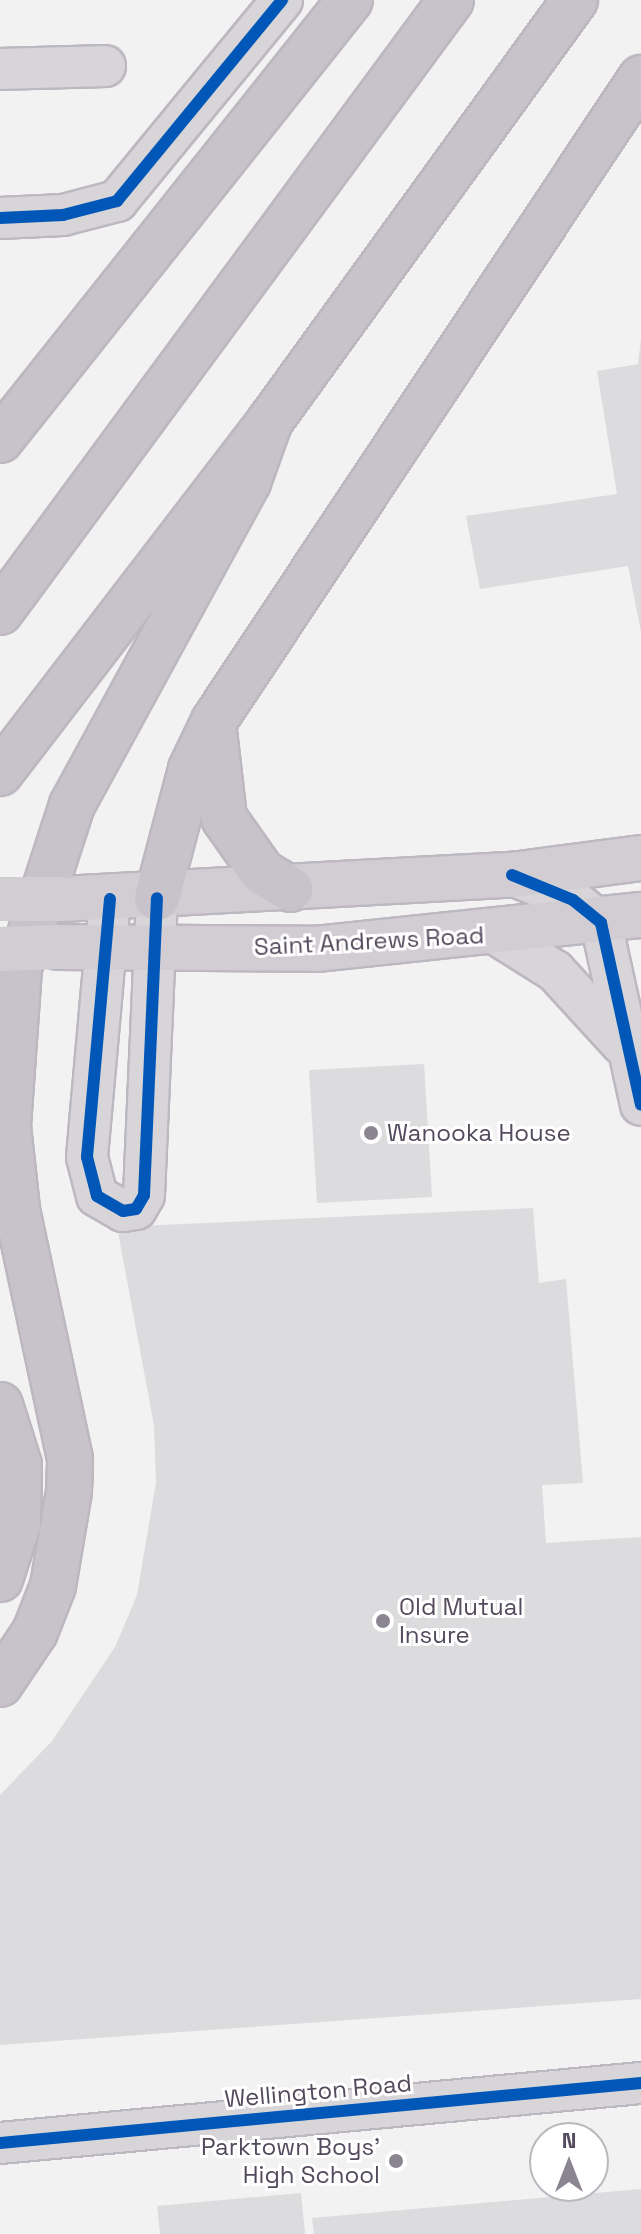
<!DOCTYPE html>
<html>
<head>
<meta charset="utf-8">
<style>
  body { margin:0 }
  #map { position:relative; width:641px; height:2234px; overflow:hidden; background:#f2f2f2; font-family:"Space Grotesk",sans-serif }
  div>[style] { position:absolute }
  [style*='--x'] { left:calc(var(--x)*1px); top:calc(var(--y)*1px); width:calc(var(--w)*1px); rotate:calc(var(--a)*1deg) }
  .building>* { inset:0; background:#dcdbdd }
  .roads { filter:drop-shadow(2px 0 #bdb7c0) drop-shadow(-2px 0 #bdb7c0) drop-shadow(0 2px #bdb7c0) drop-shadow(0 -2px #bdb7c0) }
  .minor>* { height:40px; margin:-20px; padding:0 20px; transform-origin:20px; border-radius:20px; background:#d7d5d8 }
  .major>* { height:44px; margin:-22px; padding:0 22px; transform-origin:22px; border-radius:22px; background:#d1cdd3 }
  .highway>* { height:44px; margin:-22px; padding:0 22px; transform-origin:22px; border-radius:22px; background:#c8c3cb }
  .major-bridge>* { height:44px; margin:-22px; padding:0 22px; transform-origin:22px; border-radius:22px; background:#d1cdd3 }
  .cycleway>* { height:12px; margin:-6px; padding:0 6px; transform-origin:6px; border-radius:6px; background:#0057b8 }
  .dots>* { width:22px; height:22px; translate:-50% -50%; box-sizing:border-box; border:4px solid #fff; border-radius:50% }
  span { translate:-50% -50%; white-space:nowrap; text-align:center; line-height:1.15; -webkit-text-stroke:6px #fff; paint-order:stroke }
  .street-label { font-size:24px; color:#544a5d }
  .poi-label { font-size:24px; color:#544a5d }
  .left { translate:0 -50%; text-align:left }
  .right { translate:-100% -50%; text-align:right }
  .north { position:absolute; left:529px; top:2122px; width:80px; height:80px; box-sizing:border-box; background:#fff; border:2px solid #bbb7be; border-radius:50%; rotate:0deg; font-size:22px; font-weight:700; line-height:32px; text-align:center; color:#544a5d }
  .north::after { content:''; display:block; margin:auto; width:28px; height:36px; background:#8b8591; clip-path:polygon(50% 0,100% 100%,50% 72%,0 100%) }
</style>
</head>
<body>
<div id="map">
  <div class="building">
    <i style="clip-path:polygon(641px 339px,641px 632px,628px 566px,480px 589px,466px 516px,617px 494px,597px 371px,638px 364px)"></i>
    <i style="clip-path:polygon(424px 1064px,432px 1197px,317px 1203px,309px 1070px)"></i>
    <i style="clip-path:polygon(533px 1208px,539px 1283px,566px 1279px,583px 1483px,542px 1485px,546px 1543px,641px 1537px,641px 1999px,0 2045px,0 1795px,52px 1741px,115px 1647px,137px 1595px,156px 1482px,154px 1425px,117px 1227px)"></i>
    <i style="clip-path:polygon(641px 2189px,641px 2234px,314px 2234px,312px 2218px)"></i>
    <i style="clip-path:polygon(301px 2193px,305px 2234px,160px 2234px,157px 2206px)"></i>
  </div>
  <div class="roads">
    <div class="minor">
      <i style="--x:0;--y:69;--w:105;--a:-1.6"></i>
      <i style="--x:0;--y:218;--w:63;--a:-2.7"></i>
      <i style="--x:63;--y:215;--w:56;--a:-14.5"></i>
      <i style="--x:117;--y:201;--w:260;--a:-50.6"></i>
      <i style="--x:512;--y:875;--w:66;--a:22.3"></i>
      <i style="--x:573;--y:900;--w:36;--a:39"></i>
      <i style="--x:601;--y:923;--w:186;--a:77.6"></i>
      <i style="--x:110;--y:899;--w:259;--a:95.1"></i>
      <i style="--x:87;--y:1157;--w:40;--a:75.6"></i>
      <i style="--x:97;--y:1196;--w:30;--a:30"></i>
      <i style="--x:123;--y:1211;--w:13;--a:-9"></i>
      <i style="--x:136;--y:1209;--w:16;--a:-60"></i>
      <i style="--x:144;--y:1195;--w:297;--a:-87.5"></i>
      <i style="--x:496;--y:934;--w:70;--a:32.1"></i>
      <i style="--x:555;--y:971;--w:99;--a:47.5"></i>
      <i style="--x:0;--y:2143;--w:644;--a:-5.35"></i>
    </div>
    <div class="major">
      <i style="--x:62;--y:899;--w:451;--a:-3.1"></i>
      <i style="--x:512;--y:875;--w:130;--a:-7.5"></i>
      <i style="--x:58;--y:947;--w:258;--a:0.4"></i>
      <i style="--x:316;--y:949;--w:327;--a:-6"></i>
    </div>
    <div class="highway">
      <i style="--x:0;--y:440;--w:562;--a:-51.5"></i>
      <i style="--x:0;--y:612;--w:760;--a:-53.61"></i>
      <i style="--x:214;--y:731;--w:88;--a:83.4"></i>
      <i style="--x:224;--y:818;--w:66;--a:54.9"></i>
      <i style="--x:262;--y:872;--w:33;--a:31"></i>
      <i style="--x:0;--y:773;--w:444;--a:-52.5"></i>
      <i style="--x:270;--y:421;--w:520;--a:-54.08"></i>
      <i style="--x:157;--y:898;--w:133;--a:-75.2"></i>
      <i style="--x:191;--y:769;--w:53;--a:-64.4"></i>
      <i style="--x:214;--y:721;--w:772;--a:-56.41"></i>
      <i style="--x:0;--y:1405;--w:63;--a:72.4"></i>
      <i style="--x:19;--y:1465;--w:59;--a:91"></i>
      <i style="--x:18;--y:1524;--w:58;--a:108.1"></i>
      <i style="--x:0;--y:1684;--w:63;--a:-56.1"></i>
      <i style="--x:35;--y:1632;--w:49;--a:-68.6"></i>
      <i style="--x:53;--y:1586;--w:96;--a:-80.4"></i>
      <i style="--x:69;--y:1491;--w:32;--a:-88"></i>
      <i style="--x:70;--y:1459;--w:256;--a:-102"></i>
      <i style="--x:17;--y:1209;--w:83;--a:-96.2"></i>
      <i style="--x:8;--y:1126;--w:158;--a:-86"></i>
      <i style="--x:19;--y:968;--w:171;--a:-72"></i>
      <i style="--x:72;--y:805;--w:368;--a:-61.4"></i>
      <i style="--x:248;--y:482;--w:65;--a:-70.2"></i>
    </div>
  </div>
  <div class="major-bridge">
    <i style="--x:0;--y:899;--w:62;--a:0"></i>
    <i style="--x:0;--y:949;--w:58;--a:-2"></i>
  </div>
  <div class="cycleway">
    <i style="--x:0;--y:218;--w:63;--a:-2.7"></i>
    <i style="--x:63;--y:215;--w:56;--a:-14.5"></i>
    <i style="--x:117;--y:201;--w:260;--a:-50.6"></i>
    <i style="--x:512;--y:875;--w:66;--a:22.3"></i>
    <i style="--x:573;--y:900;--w:36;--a:39"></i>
    <i style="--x:601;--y:923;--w:186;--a:77.6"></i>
    <i style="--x:110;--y:899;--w:259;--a:95.1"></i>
    <i style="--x:87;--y:1157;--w:40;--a:75.6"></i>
    <i style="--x:97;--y:1196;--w:30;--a:30"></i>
    <i style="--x:123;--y:1211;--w:13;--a:-9"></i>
    <i style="--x:136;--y:1209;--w:16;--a:-60"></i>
    <i style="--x:144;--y:1195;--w:297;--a:-87.5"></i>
    <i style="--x:0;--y:2143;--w:644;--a:-5.35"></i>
  </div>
  <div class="dots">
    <i style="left:371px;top:1133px;background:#8b8591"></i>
    <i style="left:383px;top:1621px;background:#8b8591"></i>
    <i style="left:396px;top:2161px;background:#8b8591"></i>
  </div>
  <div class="street-label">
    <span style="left:369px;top:941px;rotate:-3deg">Saint Andrews Road</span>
    <span style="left:318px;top:2091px;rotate:-5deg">Wellington Road</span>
  </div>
  <div class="poi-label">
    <span class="left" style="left:387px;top:1133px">Wanooka House</span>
    <span class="left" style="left:399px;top:1621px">Old Mutual<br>Insure</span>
    <span class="right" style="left:380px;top:2161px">Parktown Boys'<br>High School</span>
  </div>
  <div class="north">N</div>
</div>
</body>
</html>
